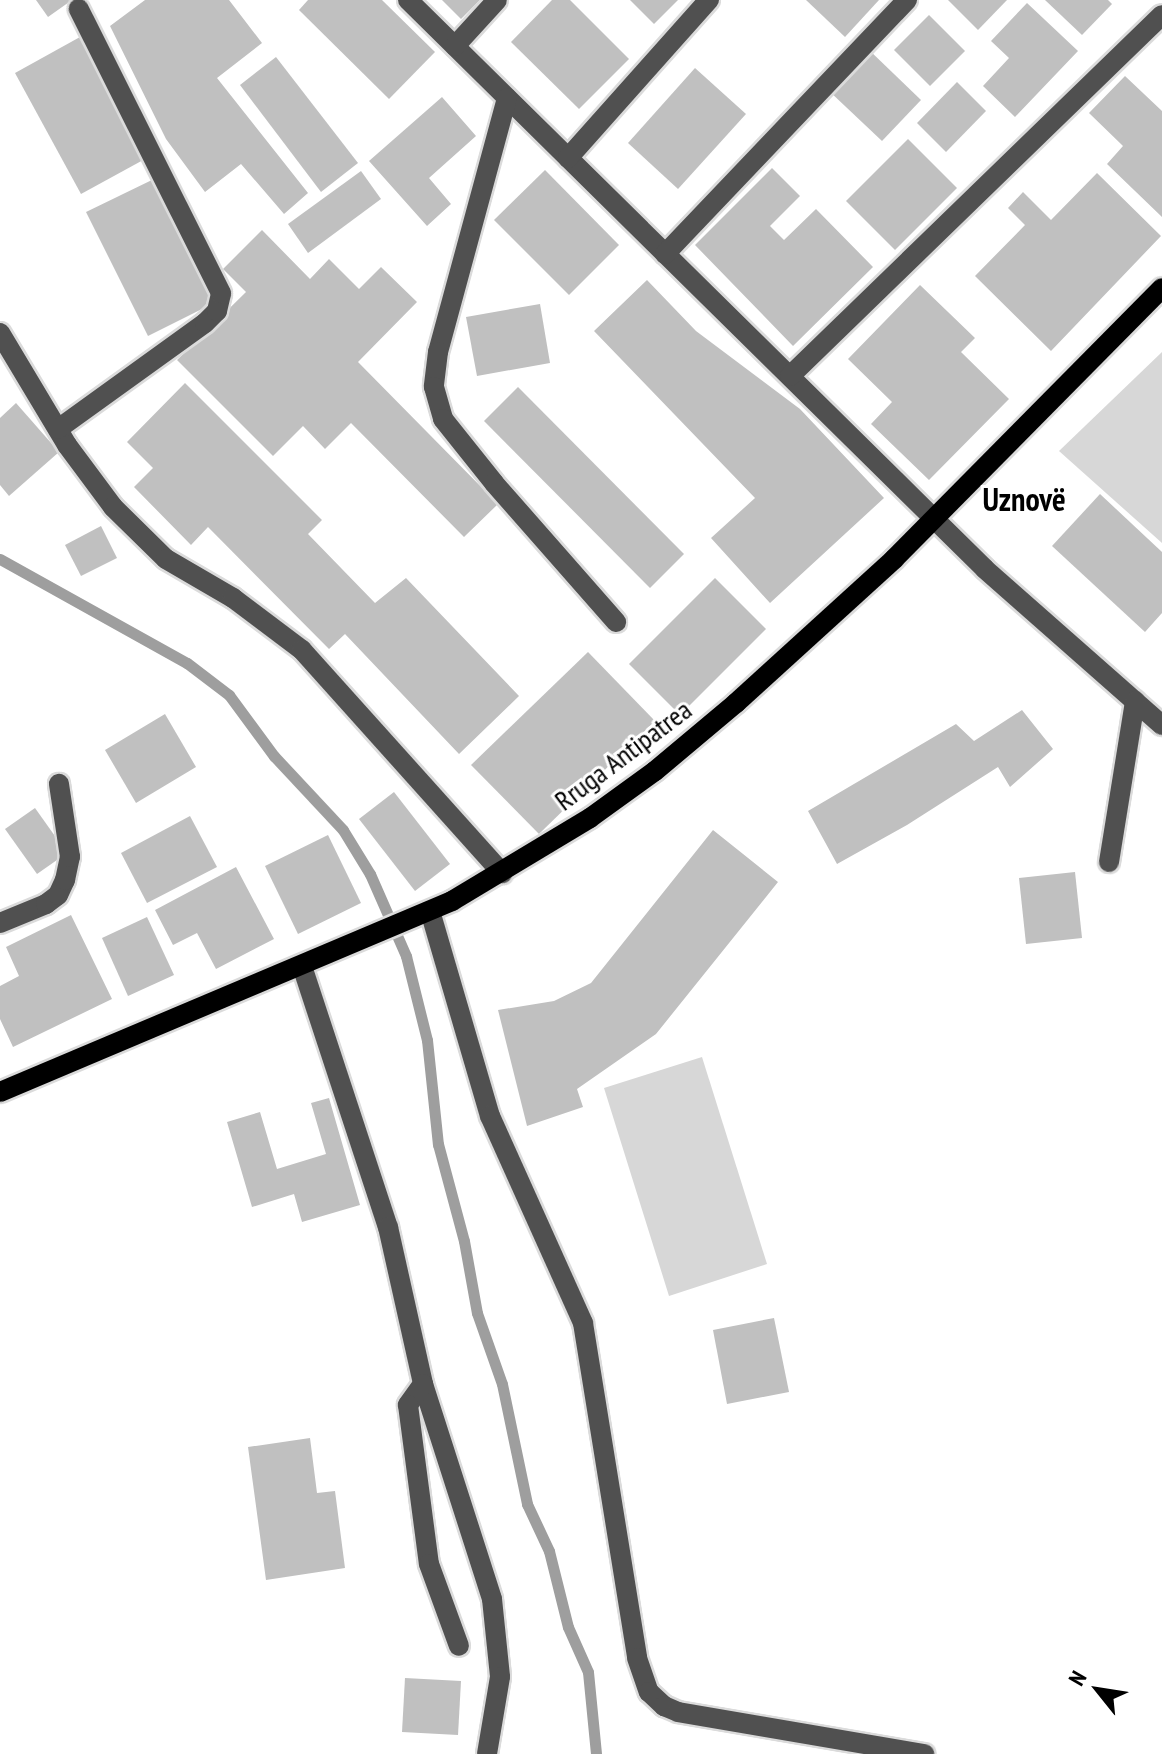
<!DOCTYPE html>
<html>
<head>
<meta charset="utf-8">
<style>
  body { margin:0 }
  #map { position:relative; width:1162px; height:1754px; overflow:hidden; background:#fff; font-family:"PT Sans Narrow",sans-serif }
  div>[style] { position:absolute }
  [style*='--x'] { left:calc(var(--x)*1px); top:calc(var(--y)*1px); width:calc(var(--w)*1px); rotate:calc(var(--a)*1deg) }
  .green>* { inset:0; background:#d7d7d7 }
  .stream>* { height:11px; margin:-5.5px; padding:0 5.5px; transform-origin:5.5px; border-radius:5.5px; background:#9e9e9e }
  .building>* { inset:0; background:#c0c0c0 }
  .roads { filter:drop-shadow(2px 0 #dbdbdb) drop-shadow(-2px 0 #dbdbdb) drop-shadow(0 2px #dbdbdb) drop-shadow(0 -2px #dbdbdb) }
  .minor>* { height:20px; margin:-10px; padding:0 10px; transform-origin:10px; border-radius:10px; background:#505050 }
  .major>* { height:20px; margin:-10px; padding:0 10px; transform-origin:10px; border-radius:10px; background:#000 }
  span { translate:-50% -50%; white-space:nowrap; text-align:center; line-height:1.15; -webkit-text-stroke:6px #fff; paint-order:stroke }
  .street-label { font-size:28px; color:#000 }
  .quarter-label { font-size:32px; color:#000; font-weight:700 }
  .north { position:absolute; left:1058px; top:1650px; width:80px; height:80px; -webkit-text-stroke:6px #fff; paint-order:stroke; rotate:300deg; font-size:22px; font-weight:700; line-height:32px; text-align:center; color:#000 }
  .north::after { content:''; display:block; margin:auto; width:28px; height:36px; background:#000; clip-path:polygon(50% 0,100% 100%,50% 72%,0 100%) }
</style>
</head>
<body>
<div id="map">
  <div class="green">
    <i style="clip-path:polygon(1162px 352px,1162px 543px,1059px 451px)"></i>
    <i style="clip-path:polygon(702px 1057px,767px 1264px,669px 1296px,604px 1088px)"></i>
  </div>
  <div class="stream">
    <i style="--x:0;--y:559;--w:214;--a:29.1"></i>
    <i style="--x:187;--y:663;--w:53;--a:37.3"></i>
    <i style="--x:229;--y:695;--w:76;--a:53.6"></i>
    <i style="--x:274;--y:756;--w:101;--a:47"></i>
    <i style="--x:343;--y:830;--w:52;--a:58.5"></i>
    <i style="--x:370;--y:874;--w:90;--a:66.3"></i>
    <i style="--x:406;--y:956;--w:87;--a:76"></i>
    <i style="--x:427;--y:1040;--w:105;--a:84"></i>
    <i style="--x:438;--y:1144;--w:100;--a:75"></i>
    <i style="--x:464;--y:1241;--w:73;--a:79.8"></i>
    <i style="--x:477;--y:1313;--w:75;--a:70.6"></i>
    <i style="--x:502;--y:1384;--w:123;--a:78.2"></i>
    <i style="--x:527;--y:1504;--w:52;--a:64.9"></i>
    <i style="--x:549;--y:1551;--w:78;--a:76"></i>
    <i style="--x:568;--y:1627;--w:49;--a:66"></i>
    <i style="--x:588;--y:1672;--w:82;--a:84.4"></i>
  </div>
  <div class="building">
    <i style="clip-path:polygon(36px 0,72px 0,48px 17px)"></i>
    <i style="clip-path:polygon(145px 0,229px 0,262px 43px,217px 78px,308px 193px,284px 214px,241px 164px,205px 192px,166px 139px,110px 26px)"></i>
    <i style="clip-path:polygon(308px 0,382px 0,435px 52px,389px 99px,299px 10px)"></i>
    <i style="clip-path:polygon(442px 0,480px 0,461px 19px)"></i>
    <i style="clip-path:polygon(552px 0,570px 0,629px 59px,579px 109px,511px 42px)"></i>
    <i style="clip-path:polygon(630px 0,678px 0,654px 24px)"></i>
    <i style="clip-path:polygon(806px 0,879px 0,845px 37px)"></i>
    <i style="clip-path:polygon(948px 0,1007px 0,978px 30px)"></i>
    <i style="clip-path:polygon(1045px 0,1108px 0,1112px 4px,1082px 35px)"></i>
    <i style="clip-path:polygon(1027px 3px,1078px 51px,1015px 117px,983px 86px,1009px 58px,991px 41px)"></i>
    <i style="clip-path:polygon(929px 15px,965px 51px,930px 86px,894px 50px)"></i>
    <i style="clip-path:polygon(80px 37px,145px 159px,81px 194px,15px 73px)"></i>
    <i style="clip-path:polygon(867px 48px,921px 100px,882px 141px,828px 90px)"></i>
    <i style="clip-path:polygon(276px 57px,358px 163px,321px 192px,240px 85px)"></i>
    <i style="clip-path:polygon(695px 68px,746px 114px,678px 189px,628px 143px)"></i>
    <i style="clip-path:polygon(1125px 76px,1162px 111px,1162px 217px,1107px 164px,1123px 146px,1089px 113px)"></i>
    <i style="clip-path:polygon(957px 82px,986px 111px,946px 152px,917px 123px)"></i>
    <i style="clip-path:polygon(442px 97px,476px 136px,429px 178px,451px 204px,427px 226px,369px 161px)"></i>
    <i style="clip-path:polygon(908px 139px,957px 188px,895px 250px,846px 201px)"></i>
    <i style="clip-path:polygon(772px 168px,800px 196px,770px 226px,784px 240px,816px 209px,873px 267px,793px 346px,695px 245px)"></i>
    <i style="clip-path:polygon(545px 170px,619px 245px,569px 295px,494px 220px)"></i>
    <i style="clip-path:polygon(361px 171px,381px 199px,308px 253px,288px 224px)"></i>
    <i style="clip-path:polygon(1097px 173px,1161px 236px,1051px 351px,975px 276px,1025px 225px,1008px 208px,1023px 192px,1051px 220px)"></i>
    <i style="clip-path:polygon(154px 179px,214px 303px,148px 336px,86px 212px)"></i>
    <i style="clip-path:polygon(262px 230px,310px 279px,329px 259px,359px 289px,381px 267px,417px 302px,358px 362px,498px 504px,464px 537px,351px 423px,325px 449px,303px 426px,273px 456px,177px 360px,246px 292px,223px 269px)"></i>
    <i style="clip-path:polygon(647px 280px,696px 331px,800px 409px,884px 498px,770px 603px,711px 538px,755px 498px,594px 331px)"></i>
    <i style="clip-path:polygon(920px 285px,975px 338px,961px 352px,1009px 399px,929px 480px,871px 424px,892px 402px,848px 359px)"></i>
    <i style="clip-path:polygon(540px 304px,550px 363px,477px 376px,466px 317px)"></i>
    <i style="clip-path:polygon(185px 383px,322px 520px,308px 534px,375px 603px,406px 578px,519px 696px,459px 754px,345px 634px,329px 649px,208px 527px,191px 545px,134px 487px,153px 468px,127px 442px)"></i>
    <i style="clip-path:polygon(518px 387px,684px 554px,650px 588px,484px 421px)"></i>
    <i style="clip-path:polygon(16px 403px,59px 452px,9px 496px,0 485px,0 418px)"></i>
    <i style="clip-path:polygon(1100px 494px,1162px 552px,1162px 613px,1145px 632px,1052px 546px)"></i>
    <i style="clip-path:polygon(101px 526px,117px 558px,81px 576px,65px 545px)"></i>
    <i style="clip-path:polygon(715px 578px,766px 629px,680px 715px,629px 664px)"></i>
    <i style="clip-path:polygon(588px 652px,655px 721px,539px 834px,471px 765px)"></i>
    <i style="clip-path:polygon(1022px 710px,1053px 749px,1010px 787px,998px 767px,907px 825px,837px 864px,808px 811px,956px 724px,974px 741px)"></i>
    <i style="clip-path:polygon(165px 714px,196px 767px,136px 803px,105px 750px)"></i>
    <i style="clip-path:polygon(394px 792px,450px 864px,415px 891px,359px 819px)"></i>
    <i style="clip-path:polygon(35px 808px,67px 853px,37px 874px,5px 829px)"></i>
    <i style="clip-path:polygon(190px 816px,217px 867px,147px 903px,121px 853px)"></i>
    <i style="clip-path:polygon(713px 830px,778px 882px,656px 1034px,577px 1089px,583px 1107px,527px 1126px,498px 1010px,554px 1001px,591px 983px)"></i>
    <i style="clip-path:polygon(328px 835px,361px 903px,298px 934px,265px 866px)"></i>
    <i style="clip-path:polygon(236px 867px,274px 939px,216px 969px,197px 933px,173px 945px,155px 910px)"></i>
    <i style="clip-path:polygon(1075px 872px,1082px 938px,1026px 944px,1019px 878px)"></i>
    <i style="clip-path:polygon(71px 915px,112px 999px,13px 1047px,0 1019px,0 986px,19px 976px,6px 947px)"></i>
    <i style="clip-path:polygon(147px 917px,174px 975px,128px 996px,102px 938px)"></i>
    <i style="clip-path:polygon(329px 1098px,360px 1205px,302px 1222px,294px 1194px,252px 1207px,227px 1122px,260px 1112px,277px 1169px,326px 1154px,311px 1103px)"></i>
    <i style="clip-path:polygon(774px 1318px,789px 1392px,727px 1404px,713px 1330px)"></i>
    <i style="clip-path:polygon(310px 1438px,317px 1493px,335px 1491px,345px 1568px,266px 1580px,248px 1447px)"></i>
    <i style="clip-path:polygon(405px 1678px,461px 1681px,458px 1735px,402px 1732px)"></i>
  </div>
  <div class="roads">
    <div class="minor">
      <i style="--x:408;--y:0;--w:810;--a:44.6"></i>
      <i style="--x:985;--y:569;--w:236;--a:41.4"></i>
      <i style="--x:455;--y:46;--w:62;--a:-47.6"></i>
      <i style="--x:507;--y:98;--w:263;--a:105.2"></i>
      <i style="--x:438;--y:352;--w:35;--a:97"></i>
      <i style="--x:434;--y:387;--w:33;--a:74"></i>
      <i style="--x:443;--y:419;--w:82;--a:51.4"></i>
      <i style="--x:494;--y:483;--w:185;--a:48.7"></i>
      <i style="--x:568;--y:158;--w:212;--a:-48.3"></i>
      <i style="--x:665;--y:254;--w:351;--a:-46.4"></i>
      <i style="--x:0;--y:333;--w:131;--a:59.1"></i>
      <i style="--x:67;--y:445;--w:77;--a:53.4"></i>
      <i style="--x:113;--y:507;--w:74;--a:44.5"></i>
      <i style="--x:166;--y:559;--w:78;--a:30.2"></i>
      <i style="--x:233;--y:598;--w:86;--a:37"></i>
      <i style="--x:302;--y:650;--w:300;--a:48.1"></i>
      <i style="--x:790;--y:376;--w:518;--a:-44.14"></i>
      <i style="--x:58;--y:429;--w:181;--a:-35.8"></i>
      <i style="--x:205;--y:323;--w:17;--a:-45"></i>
      <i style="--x:217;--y:311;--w:18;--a:-77"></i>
      <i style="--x:221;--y:293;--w:318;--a:-116.6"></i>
      <i style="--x:1109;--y:862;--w:163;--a:-80.8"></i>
      <i style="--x:430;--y:911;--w:214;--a:73.7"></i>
      <i style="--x:490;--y:1116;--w:227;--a:65.8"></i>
      <i style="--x:583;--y:1323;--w:339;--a:80.8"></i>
      <i style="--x:637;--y:1658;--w:36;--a:71"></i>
      <i style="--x:649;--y:1692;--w:21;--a:43"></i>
      <i style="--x:664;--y:1706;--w:15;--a:23"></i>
      <i style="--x:678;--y:1712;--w:250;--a:9.7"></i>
      <i style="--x:0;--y:923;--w:50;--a:-22.4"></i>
      <i style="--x:46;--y:904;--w:15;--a:-37"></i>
      <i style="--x:58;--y:895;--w:17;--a:-65"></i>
      <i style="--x:65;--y:880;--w:24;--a:-78"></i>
      <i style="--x:70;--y:857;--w:74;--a:-98.6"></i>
      <i style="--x:302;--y:966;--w:275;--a:71.8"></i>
      <i style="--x:388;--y:1227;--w:161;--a:77.4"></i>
      <i style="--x:423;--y:1384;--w:226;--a:72.2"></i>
      <i style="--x:492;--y:1599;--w:78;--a:84.1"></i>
      <i style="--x:500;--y:1677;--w:78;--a:99.6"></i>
      <i style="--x:423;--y:1384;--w:26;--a:126"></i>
      <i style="--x:408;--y:1405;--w:160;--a:82.5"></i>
      <i style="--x:429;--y:1564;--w:87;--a:69.9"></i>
    </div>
    <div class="major">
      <i style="--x:0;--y:1092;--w:491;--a:-22.9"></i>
      <i style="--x:452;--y:901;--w:161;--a:-31"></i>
      <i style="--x:590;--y:818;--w:80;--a:-35.9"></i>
      <i style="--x:655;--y:771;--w:106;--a:-40"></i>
      <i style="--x:736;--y:703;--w:214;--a:-42.3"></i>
      <i style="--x:894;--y:559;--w:381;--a:-45.3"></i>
    </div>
  </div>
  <div class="street-label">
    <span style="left:623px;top:755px;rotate:-37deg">Rruga Antipatrea</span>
  </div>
  <div class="quarter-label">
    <span style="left:1024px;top:499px">Uznovë</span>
  </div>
  <div class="north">N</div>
</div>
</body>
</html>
